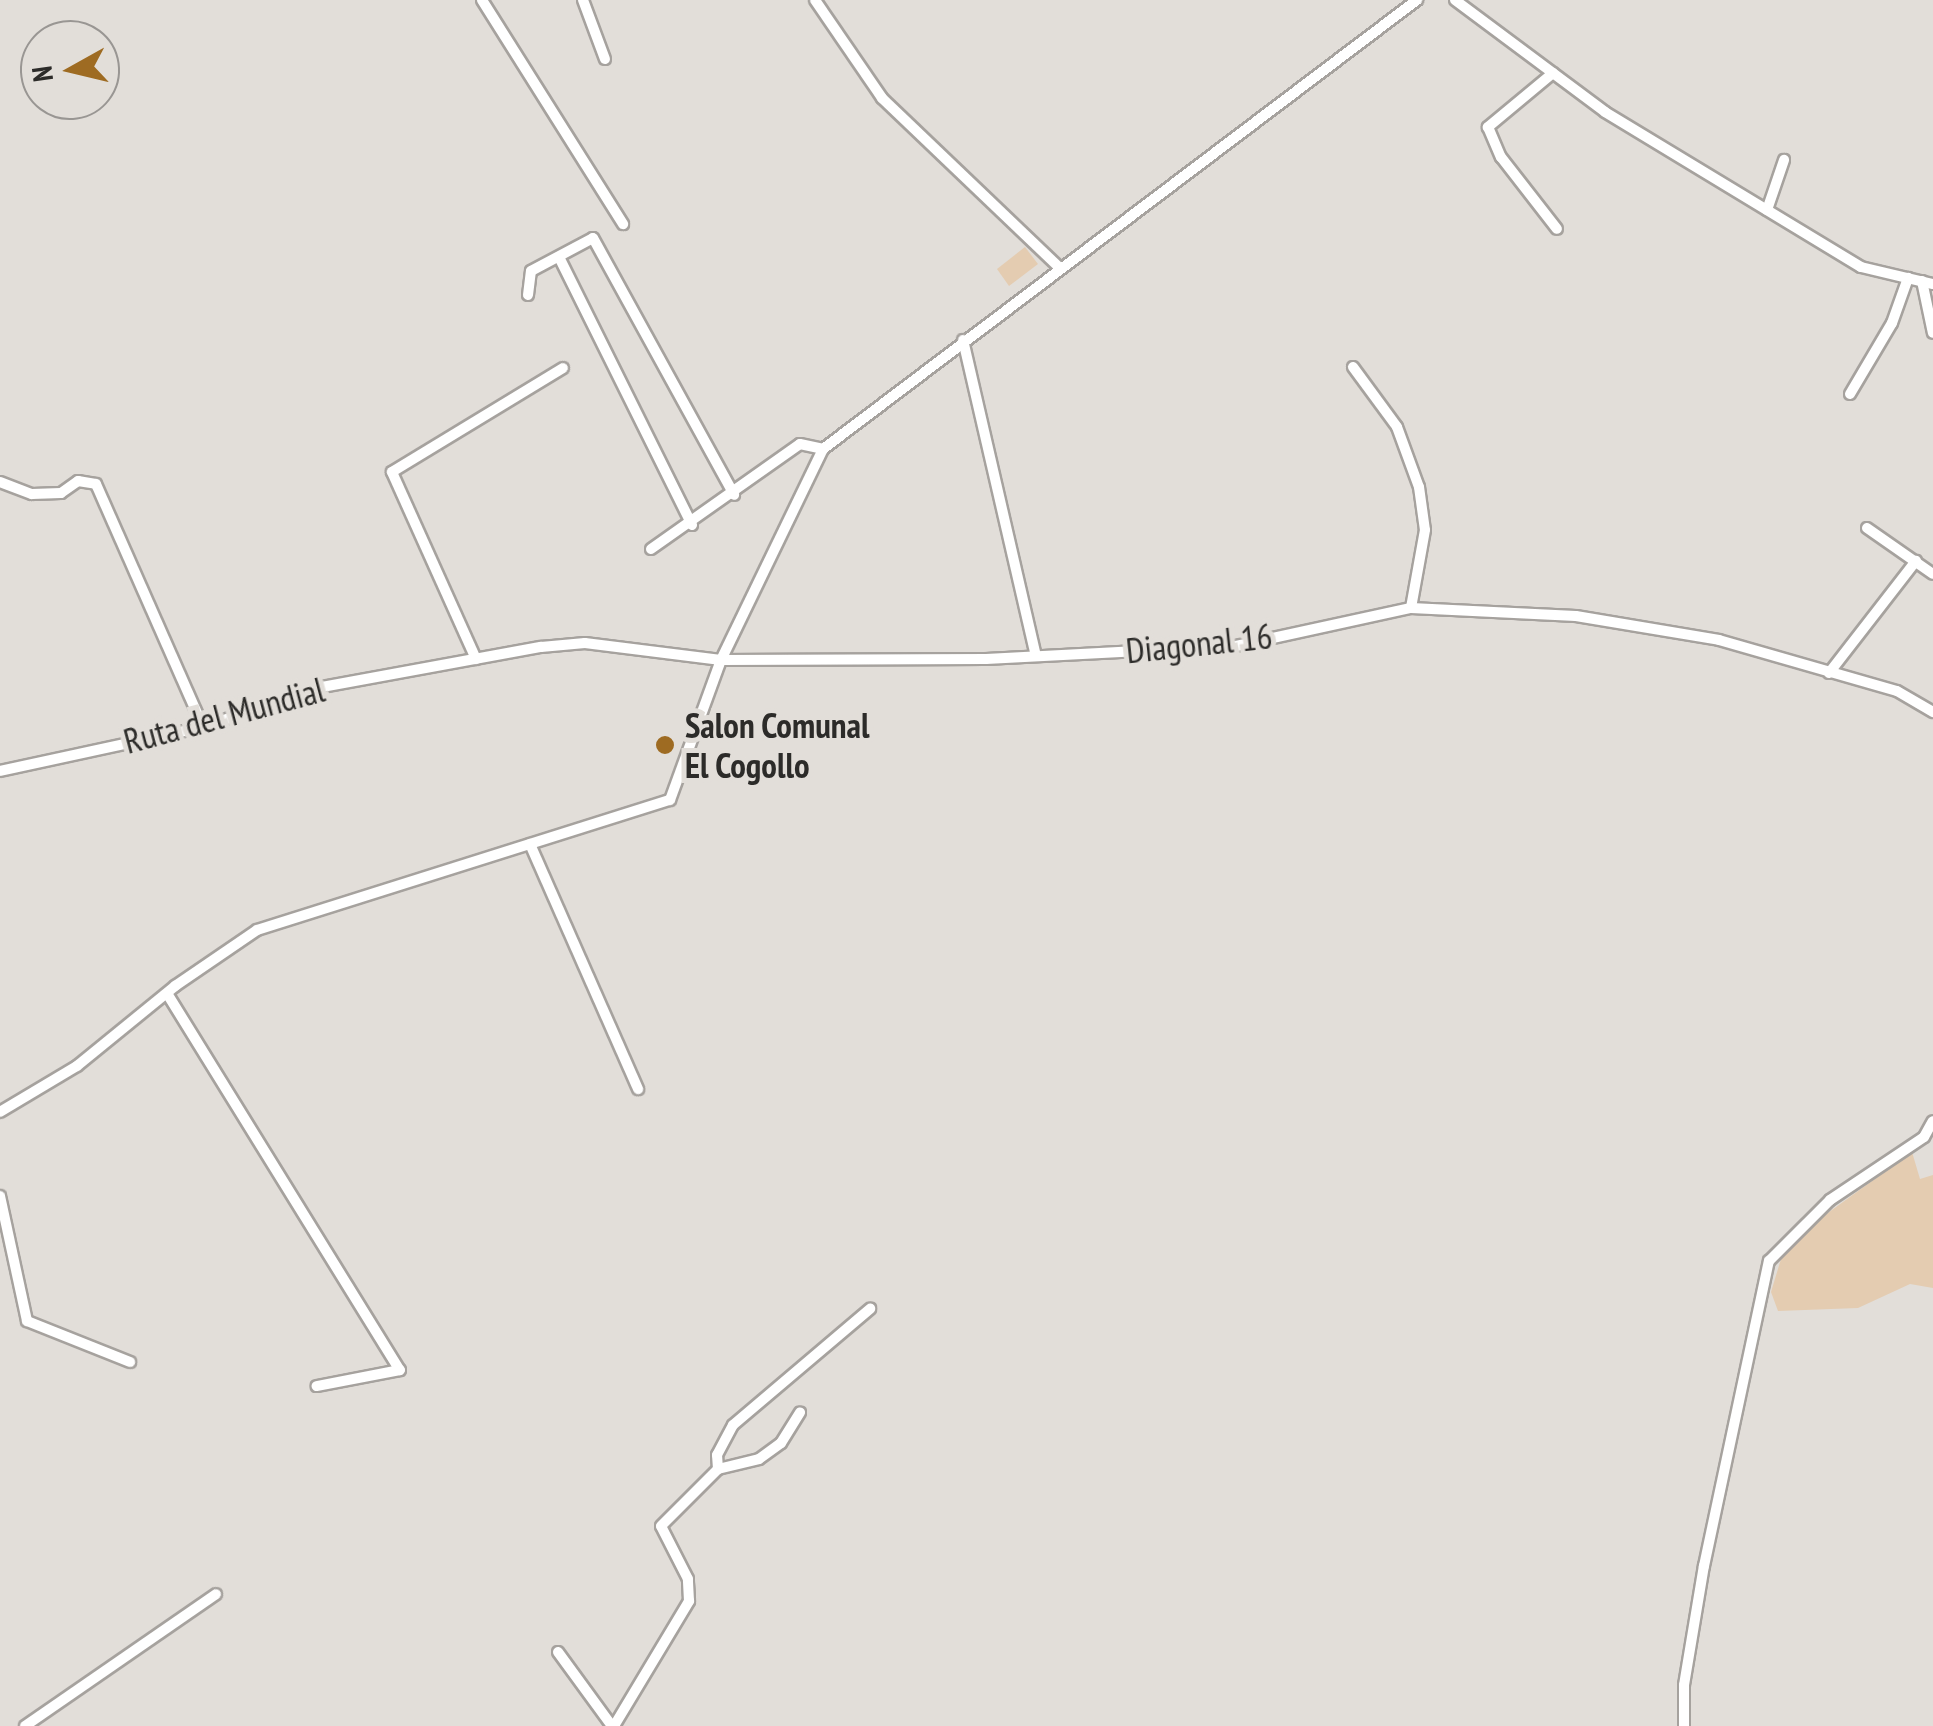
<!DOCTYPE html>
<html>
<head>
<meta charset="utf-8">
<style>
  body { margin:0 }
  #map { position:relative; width:1933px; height:1726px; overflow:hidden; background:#e2ded9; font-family:"PT Sans Narrow",sans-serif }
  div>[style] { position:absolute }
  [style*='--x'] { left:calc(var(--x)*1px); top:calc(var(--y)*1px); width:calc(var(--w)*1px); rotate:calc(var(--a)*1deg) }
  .green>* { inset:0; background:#e4ccb1 }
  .roads { filter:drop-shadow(2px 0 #a6a29e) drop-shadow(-2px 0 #a6a29e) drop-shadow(0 2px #a6a29e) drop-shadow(0 -2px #a6a29e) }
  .minor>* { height:10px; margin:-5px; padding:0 5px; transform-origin:5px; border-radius:5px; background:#fff }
  .dots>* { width:28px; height:28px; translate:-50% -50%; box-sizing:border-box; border:5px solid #e2ded9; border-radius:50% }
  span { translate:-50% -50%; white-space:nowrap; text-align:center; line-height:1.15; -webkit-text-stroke:10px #e2ded9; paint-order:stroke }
  .street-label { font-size:35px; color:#2c2b29 }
  .poi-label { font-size:35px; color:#2c2b29; font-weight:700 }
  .left { translate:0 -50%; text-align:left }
  .north { position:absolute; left:20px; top:20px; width:100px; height:100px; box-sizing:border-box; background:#e2ded9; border:2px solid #999693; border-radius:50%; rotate:262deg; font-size:28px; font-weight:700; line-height:40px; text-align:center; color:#2c2b29 }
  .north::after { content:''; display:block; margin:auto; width:35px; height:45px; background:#9e6b22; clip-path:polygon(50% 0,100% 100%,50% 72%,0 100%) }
</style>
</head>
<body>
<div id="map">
  <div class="green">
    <i style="clip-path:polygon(1025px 247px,1038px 264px,1009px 286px,997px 269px)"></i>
    <i style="clip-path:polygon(1912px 1152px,1920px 1179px,1933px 1175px,1933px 1288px,1910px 1284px,1858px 1308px,1778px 1311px,1771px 1292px,1781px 1259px,1825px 1215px)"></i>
  </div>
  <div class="roads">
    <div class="minor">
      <i style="--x:482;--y:0;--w:265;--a:57.8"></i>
      <i style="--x:583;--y:0;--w:63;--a:69.6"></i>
      <i style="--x:815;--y:0;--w:119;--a:55.6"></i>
      <i style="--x:882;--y:98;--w:243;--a:43.7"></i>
      <i style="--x:1455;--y:0;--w:187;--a:36.7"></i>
      <i style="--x:1605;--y:112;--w:299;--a:31.2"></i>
      <i style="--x:1861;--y:267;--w:74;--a:13.3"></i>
      <i style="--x:1553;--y:73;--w:85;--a:140.3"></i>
      <i style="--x:1488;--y:127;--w:33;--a:67"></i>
      <i style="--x:1501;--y:157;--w:91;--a:52.1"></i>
      <i style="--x:1767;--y:210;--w:53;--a:-71.2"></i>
      <i style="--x:560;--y:259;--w:297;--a:63.6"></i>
      <i style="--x:1922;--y:281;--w:53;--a:78.1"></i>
      <i style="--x:528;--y:295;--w:24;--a:-83"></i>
      <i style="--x:531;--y:271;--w:70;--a:-28"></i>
      <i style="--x:593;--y:238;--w:293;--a:61.2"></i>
      <i style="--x:963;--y:340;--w:324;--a:77"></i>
      <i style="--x:1353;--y:367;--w:74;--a:53.7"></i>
      <i style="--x:1397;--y:427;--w:64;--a:69.9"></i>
      <i style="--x:1419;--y:487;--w:43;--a:82.1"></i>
      <i style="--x:1425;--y:530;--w:79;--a:100.2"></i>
      <i style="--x:1850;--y:394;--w:82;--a:-59.4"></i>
      <i style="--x:1892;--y:323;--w:48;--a:-70.4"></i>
      <i style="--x:0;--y:482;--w:34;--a:21"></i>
      <i style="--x:32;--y:494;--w:29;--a:-2"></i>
      <i style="--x:61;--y:493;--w:21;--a:-35"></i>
      <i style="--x:78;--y:481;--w:18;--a:9"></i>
      <i style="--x:96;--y:484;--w:266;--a:66.2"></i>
      <i style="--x:1867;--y:528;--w:80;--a:34.9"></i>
      <i style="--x:651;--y:549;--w:182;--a:-35.2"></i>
      <i style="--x:800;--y:444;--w:24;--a:12"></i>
      <i style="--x:476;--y:659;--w:205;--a:-114.2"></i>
      <i style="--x:392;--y:472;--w:200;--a:-31.3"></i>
      <i style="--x:1829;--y:673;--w:142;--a:-52.2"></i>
      <i style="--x:0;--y:771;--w:208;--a:-12.2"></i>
      <i style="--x:203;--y:727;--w:126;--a:-18.6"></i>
      <i style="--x:322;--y:687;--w:223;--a:-10.4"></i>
      <i style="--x:541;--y:647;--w:44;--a:-5.2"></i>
      <i style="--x:585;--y:643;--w:137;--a:7.1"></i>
      <i style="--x:721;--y:660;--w:265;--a:-0.2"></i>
      <i style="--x:986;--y:659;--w:250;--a:-3"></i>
      <i style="--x:1236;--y:646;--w:179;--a:-12.3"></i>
      <i style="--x:1411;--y:608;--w:165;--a:2.8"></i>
      <i style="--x:1576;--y:616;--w:145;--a:9.5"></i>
      <i style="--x:1719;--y:640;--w:185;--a:16"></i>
      <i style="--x:1897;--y:691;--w:42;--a:30.3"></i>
      <i style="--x:530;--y:844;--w:268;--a:66.2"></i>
      <i style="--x:168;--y:995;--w:441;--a:58.3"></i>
      <i style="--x:400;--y:1370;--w:85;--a:169.1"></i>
      <i style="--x:0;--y:1112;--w:90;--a:-30.9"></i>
      <i style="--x:77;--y:1066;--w:127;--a:-39.2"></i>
      <i style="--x:175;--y:986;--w:99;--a:-34.3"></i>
      <i style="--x:257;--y:930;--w:433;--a:-17.5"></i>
      <i style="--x:670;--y:800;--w:149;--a:-70"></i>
      <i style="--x:721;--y:660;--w:234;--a:-64.2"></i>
      <i style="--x:823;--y:449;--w:745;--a:-37.09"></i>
      <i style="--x:0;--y:1196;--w:128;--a:77.8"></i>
      <i style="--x:27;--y:1321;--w:111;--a:21.7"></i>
      <i style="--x:718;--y:1469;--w:14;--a:-94"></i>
      <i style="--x:717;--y:1455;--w:34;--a:-62"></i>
      <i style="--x:733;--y:1425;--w:180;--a:-40.3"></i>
      <i style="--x:558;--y:1652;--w:92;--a:53.9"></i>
      <i style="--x:25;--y:1726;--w:232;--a:-34.6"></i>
      <i style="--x:614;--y:1726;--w:146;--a:-59"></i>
      <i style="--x:689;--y:1601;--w:22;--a:-93"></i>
      <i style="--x:688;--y:1579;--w:59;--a:-117"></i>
      <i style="--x:661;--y:1526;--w:81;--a:-45"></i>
      <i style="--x:718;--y:1469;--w:42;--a:-13.7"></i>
      <i style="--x:759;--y:1459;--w:27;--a:-36"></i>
      <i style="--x:781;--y:1443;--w:36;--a:-58"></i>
      <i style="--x:1684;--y:1726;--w:41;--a:-90"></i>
      <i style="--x:1684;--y:1685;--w:121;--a:-80.5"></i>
      <i style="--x:1704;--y:1566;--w:312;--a:-78"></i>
      <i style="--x:1769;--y:1261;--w:86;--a:-45"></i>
      <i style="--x:1830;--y:1200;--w:113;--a:-33.8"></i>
      <i style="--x:1924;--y:1137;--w:18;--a:-61"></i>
    </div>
  </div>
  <div class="dots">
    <i style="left:665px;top:745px;background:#9e6b22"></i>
  </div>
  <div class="street-label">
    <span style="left:1199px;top:643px;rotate:-6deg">Diagonal 16</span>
    <span style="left:224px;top:715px;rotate:-15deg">Ruta del Mundial</span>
  </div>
  <div class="poi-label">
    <span class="left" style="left:685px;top:745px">Salon Comunal<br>El Cogollo</span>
  </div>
  <div class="north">N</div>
</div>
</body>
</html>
